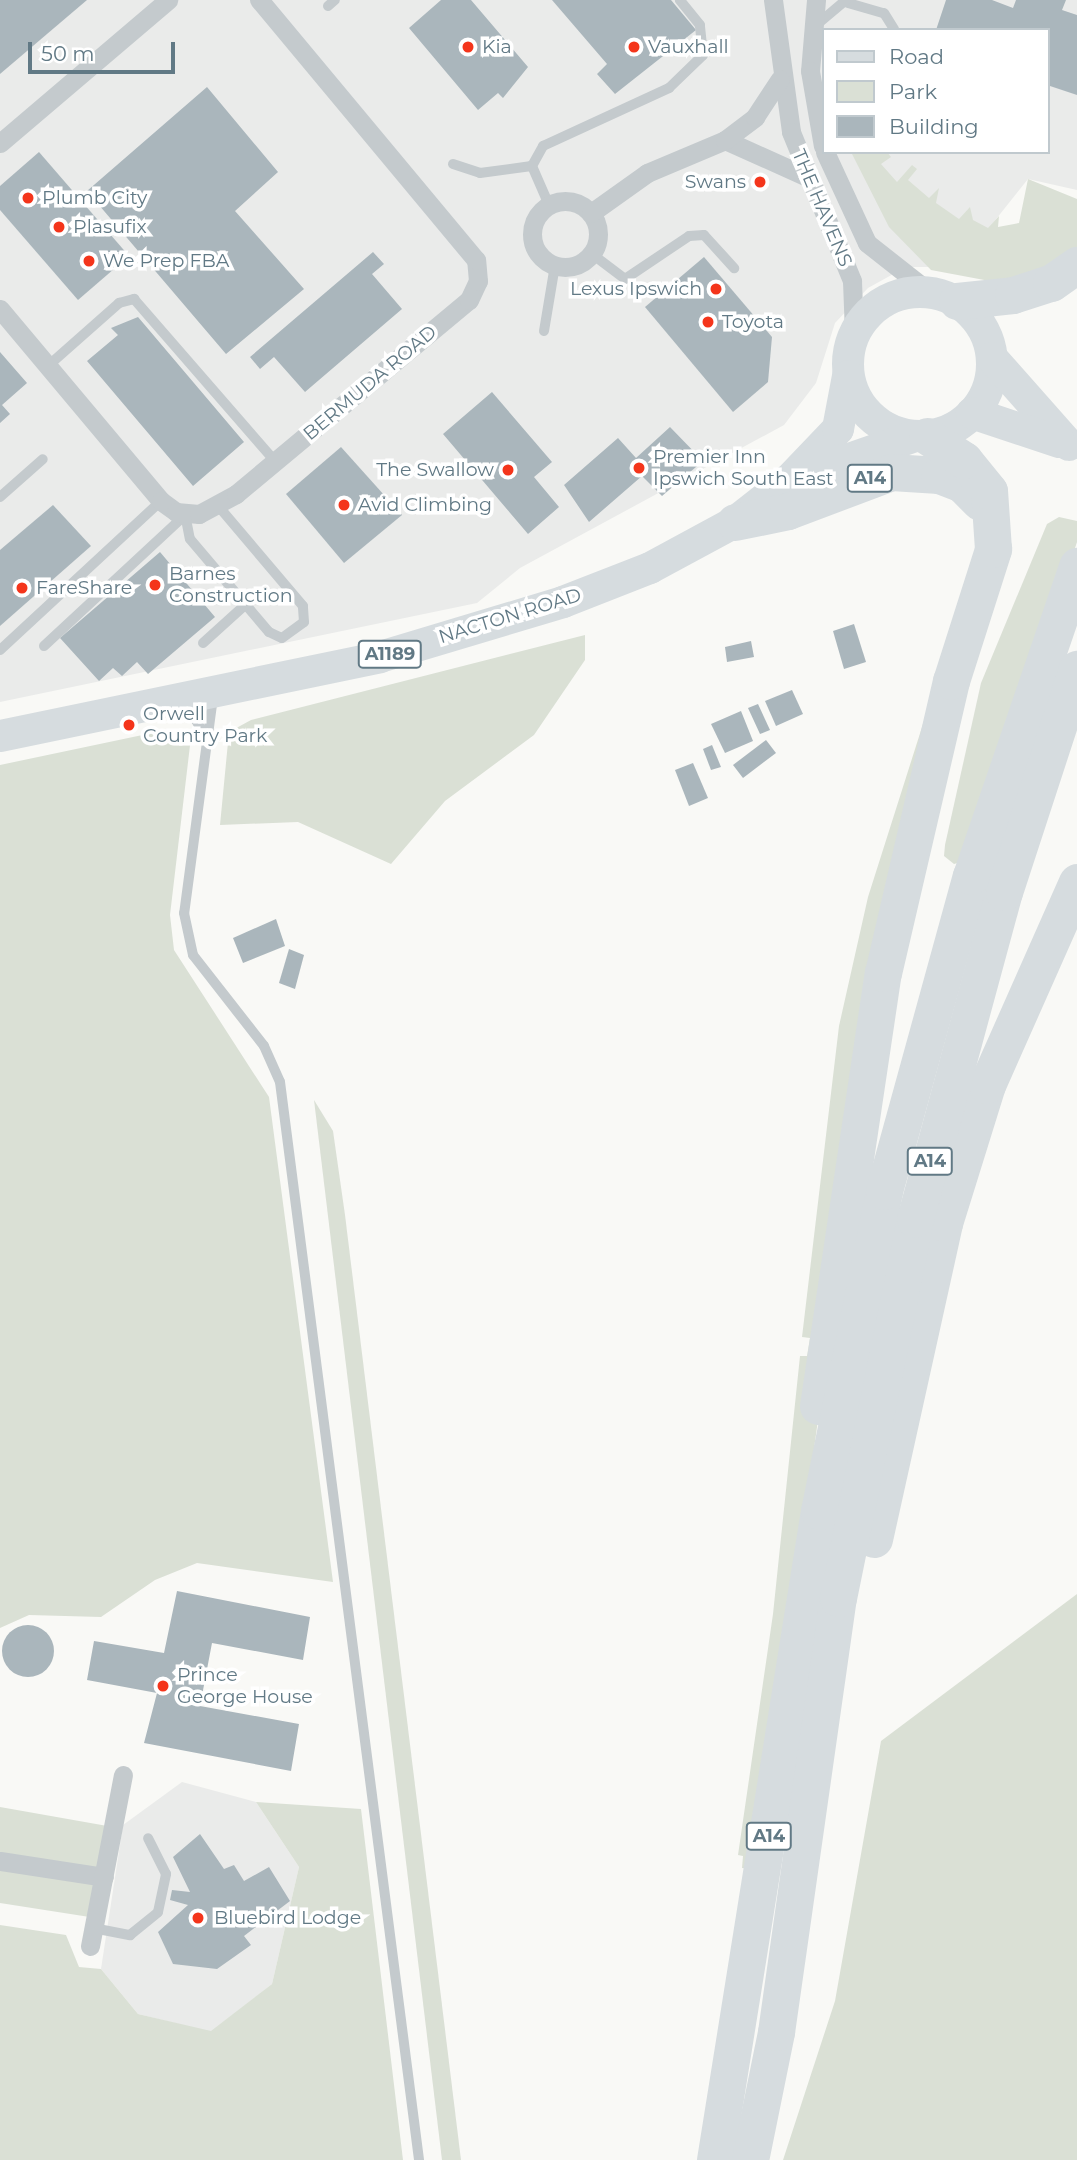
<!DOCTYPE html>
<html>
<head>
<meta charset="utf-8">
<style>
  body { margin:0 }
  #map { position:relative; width:1077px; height:2160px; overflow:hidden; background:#f9f9f6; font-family:Montserrat,sans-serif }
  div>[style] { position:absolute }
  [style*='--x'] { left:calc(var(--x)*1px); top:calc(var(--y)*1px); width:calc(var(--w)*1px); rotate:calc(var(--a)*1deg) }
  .built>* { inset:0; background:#eaebea }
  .green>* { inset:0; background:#dae0d5 }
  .building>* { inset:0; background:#aab6bc }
  .round { border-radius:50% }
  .lane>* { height:10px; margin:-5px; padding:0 5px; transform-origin:5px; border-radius:5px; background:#c4cacd }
  .street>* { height:19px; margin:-9.5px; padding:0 9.5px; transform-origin:9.5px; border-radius:9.5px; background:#c4cacd }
  .street>.ring { margin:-9.5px; padding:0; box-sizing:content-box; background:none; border:19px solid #c4cacd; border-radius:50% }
  .primary>* { height:32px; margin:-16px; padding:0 16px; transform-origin:16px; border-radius:16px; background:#d6dcdf }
  .primary>.ring { margin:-16px; padding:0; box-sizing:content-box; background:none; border:32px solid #d6dcdf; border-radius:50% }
  .highway>* { height:37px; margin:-18.5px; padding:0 18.5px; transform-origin:18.5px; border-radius:18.5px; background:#d6dcdf }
  .dots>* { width:19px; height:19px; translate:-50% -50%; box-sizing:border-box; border:4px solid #fff; border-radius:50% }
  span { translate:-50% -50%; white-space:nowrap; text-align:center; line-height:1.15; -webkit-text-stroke:7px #fff; paint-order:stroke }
  .shield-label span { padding:2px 5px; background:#fff; border:2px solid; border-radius:5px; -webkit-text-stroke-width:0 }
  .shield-label { font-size:18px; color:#617985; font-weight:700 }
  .poi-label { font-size:19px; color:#617985 }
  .left { translate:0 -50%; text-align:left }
  .right { translate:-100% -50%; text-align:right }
  .street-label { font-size:19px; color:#617985 }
  .legend { position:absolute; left:822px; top:28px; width:228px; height:126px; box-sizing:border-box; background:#fff; border:2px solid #c0c9ce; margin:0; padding:9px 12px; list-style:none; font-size:21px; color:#617985 }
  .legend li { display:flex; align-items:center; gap:14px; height:35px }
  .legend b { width:35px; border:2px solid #c0c9ce }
  .scale { position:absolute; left:28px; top:42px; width:147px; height:32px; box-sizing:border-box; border:4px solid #617985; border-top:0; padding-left:9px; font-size:21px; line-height:24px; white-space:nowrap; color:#617985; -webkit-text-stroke:5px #fff; paint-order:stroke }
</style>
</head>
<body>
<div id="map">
  <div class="built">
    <i style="clip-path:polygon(evenodd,0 0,1077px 0,1077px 190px,1028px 179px,958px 267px,906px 267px,868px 288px,835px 323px,816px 383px,784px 425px,520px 568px,477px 603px,0 702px,0 0,823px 30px,1047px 30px,1047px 152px,823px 152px,823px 30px)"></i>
    <i style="clip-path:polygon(182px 1782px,256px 1802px,299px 1867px,272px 1984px,211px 2032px,138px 2014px,101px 1969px,123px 1825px)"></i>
  </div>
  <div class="green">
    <i style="clip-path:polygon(851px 152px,887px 152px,891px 157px,881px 164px,897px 182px,912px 165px,917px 169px,908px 180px,929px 198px,939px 188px,936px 203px,959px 219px,970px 207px,973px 220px,988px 228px,999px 216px,998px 227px,1019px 223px,1028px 179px,1077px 199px,1077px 262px,995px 282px,931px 270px,889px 227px)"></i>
    <i style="clip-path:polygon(1059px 517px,1077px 521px,1077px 542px,971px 859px,954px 864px,944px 856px,945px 845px,981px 683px,1047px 524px)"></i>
    <i style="clip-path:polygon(585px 635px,585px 660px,534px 735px,445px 801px,391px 864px,298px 822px,220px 825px,229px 732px,251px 720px)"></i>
    <i style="clip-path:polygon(950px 639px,820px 1405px,757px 1869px,742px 1868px,743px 1856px,738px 1855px,773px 1614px,800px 1356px,807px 1356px,810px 1338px,802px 1337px,839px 1026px,868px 897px)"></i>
    <i style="clip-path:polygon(171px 729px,191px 737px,170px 915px,174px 950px,269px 1097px,333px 1582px,197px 1563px,155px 1580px,101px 1617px,29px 1615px,0 1628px,0 765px)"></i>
    <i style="clip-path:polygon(314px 1100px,333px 1131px,345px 1215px,461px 2160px,442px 2160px)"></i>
    <i style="clip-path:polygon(1077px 1594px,1077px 2160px,783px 2160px,835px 2001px,881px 1741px)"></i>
    <i style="clip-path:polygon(256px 1802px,361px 1809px,403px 2160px,0 2160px,0 1925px,66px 1935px,79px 1967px,101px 1969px,138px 2014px,211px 2031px,272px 1984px,299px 1867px)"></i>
    <i style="clip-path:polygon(0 1807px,113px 1827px,96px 1918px,0 1903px)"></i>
  </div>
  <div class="building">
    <i style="clip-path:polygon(0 0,87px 0,0 74px)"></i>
    <i style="clip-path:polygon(441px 0,471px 0,528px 67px,503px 98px,498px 93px,478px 110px,409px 28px)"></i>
    <i style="clip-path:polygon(552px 0,671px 0,696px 30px,615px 94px,597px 74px,607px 64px)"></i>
    <i style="clip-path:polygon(946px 0,992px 0,1013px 8px,1016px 0,1066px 0,1062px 10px,1077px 15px,1077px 95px,1047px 85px,1047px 30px,936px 30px)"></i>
    <i style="clip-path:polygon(207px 87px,278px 172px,235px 211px,304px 289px,226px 354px,87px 191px)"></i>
    <i style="clip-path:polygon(39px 152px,129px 256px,78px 300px,0 210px,0 186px)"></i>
    <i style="clip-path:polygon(373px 252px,384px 264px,372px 274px,402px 309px,305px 392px,274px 357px,260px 369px,250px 357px)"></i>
    <i style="clip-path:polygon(704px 257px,772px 337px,768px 382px,733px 412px,645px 307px)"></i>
    <i style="clip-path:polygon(138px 317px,244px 442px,193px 486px,87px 361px,118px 335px,111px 328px)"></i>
    <i style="clip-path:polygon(0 352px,27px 383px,2px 405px,10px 414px,0 423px)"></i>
    <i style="clip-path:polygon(492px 392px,552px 462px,534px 477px,559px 507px,528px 534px,443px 434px)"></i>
    <i style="clip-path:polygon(670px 427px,703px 461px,662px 496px,642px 476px,589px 522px,564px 485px,618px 438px,636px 458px)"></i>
    <i style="clip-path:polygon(341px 447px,402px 515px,344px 563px,286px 494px)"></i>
    <i style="clip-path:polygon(53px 505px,91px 546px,0 626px,0 550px)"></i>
    <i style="clip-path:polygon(160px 552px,215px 617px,148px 674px,137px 662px,122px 676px,113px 668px,99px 681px,60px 638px)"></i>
    <i style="clip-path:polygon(854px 624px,866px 662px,844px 669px,833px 631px)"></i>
    <i style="clip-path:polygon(751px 641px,754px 657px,727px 662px,725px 647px)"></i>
    <i style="clip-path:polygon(792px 690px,803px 714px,776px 726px,765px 701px)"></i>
    <i style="clip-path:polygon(758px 704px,770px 730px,760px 734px,748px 708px)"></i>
    <i style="clip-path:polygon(741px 711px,753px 741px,725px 753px,711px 724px)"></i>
    <i style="clip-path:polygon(766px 740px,776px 753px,743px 778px,733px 765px)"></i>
    <i style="clip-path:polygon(712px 745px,721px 767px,711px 770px,703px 749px)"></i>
    <i style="clip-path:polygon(693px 763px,708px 798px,689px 806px,675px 770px)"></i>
    <i style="clip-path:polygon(276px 919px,285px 946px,243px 963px,233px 938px)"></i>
    <i style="clip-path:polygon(289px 949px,304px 955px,295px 989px,279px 983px)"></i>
    <i style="clip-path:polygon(177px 1591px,310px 1617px,303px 1660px,212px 1643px,200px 1706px,299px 1724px,291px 1771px,144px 1743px,157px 1693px,87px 1680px,94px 1641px,164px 1653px)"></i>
    <i class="round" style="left:2px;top:1625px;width:52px;height:52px"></i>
    <i style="clip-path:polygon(200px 1834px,224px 1869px,234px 1865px,244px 1881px,269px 1867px,290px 1901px,244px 1936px,251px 1945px,217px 1969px,173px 1964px,158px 1932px,188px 1905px,170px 1900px,172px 1890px,190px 1892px,173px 1857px)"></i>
  </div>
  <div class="lane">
    <i style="--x:848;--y:3;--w:37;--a:16"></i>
    <i style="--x:884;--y:13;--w:19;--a:58"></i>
    <i style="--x:328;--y:6;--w:9;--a:-41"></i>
    <i style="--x:814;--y:27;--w:42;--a:-40.2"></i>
    <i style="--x:453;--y:164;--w:28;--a:18"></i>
    <i style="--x:480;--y:173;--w:52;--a:-7.7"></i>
    <i style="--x:549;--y:205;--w:43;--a:-113.6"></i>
    <i style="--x:532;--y:166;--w:23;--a:-61"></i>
    <i style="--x:543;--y:146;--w:139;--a:-24.7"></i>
    <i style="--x:669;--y:88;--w:47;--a:-44.1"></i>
    <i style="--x:703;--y:55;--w:30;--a:-96"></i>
    <i style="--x:700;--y:25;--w:32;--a:-129"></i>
    <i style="--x:592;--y:254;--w:41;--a:37.1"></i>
    <i style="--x:625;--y:279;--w:77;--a:-33.9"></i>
    <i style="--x:689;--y:236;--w:15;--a:-4"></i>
    <i style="--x:704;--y:235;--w:45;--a:47.7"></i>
    <i style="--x:544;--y:331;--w:67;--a:-80.5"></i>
    <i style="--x:49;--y:365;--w:94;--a:-41.5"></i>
    <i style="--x:119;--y:303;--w:16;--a:-15"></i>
    <i style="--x:134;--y:299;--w:215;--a:49"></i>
    <i style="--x:0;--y:497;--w:57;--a:-41.5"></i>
    <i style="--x:185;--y:514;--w:25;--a:79"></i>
    <i style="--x:190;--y:539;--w:122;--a:49.7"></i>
    <i style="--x:269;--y:632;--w:14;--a:25"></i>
    <i style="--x:282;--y:638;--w:27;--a:-36"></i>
    <i style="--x:304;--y:622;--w:16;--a:-94"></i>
    <i style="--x:303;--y:606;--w:130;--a:-130.3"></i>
    <i style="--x:203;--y:643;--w:57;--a:-42.1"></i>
    <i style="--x:44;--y:646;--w:192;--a:-42.9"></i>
    <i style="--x:0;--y:650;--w:219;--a:-42.8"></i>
    <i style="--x:213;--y:697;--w:218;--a:97.6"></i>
    <i style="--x:184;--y:913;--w:43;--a:77.9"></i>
    <i style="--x:193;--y:955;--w:115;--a:52"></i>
    <i style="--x:264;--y:1046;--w:39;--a:66"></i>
    <i style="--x:280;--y:1082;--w:1087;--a:82.65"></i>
    <i style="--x:186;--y:702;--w:38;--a:61"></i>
    <i style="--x:93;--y:1928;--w:38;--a:11"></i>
    <i style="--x:130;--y:1935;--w:36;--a:-39"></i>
    <i style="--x:158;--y:1912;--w:39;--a:-78"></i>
    <i style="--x:166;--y:1874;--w:40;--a:-116.6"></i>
  </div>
  <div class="street">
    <i style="--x:773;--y:0;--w:133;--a:82.2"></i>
    <i style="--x:791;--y:132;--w:161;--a:67.7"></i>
    <i style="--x:852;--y:281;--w:52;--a:87.8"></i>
    <i style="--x:816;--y:0;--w:71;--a:94.8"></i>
    <i style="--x:810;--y:71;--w:76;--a:80.2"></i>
    <i style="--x:725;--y:140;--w:88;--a:24.2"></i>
    <i style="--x:0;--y:143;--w:221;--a:-40.4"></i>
    <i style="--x:825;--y:152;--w:100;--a:65.2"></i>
    <i style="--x:867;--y:243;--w:78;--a:38.2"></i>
    <i class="ring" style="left:532px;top:201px;width:47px;height:47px"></i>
    <i style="--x:591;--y:213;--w:69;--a:-35.5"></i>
    <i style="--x:647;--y:173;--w:85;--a:-22.9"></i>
    <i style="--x:725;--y:140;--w:38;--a:-37"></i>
    <i style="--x:755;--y:117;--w:45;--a:-56.7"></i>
    <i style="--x:0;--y:309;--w:251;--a:50"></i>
    <i style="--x:161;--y:501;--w:19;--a:36"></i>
    <i style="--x:176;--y:512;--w:23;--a:5"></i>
    <i style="--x:199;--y:514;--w:42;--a:-28.4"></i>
    <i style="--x:236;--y:494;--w:303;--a:-39.8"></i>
    <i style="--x:469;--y:300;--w:21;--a:-65"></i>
    <i style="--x:478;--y:281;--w:21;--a:-95"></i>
    <i style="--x:476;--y:260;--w:339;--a:-129.8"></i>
    <i style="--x:0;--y:1861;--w:105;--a:8.7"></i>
    <i style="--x:90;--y:1946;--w:174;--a:-79.1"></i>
  </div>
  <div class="primary">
    <i class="ring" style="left:848px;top:292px;width:112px;height:112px"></i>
    <i style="--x:992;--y:358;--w:116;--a:48.5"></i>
    <i style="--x:972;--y:413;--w:92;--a:18.4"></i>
    <i style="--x:794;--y:478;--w:128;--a:-19.1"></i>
    <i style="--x:0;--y:736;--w:388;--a:-11.7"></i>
    <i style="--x:380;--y:657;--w:191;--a:-16.7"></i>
    <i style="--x:563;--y:602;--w:93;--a:-21.3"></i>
    <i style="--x:650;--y:568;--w:97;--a:-28.4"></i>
    <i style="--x:735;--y:522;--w:70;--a:-38"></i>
    <i style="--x:790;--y:479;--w:69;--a:-46.2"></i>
    <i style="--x:838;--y:429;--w:54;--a:-79.3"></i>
  </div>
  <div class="highway">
    <i style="--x:957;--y:301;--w:56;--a:-6.1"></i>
    <i style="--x:1013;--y:295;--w:40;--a:-18"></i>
    <i style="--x:1051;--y:283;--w:32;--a:-35"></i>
    <i style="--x:735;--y:522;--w:54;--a:-11.7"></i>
    <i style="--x:788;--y:511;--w:110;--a:-20.7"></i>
    <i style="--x:891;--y:472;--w:48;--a:3.6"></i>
    <i style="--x:939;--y:475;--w:25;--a:21"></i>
    <i style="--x:962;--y:484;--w:25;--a:45"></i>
    <i style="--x:818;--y:1406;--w:438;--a:-81.5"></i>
    <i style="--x:883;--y:973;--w:300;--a:-76.9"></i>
    <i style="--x:951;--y:681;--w:139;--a:-72.3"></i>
    <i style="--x:993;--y:549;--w:58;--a:-93.9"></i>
    <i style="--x:989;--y:491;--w:40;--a:-129"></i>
    <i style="--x:964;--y:460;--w:44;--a:-147"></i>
    <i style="--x:874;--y:1539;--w:324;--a:-77.5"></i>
    <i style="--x:944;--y:1223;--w:145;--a:-72.7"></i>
    <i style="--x:987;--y:1085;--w:222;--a:-66.1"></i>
    <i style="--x:715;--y:2160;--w:657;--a:-80.9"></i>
    <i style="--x:819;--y:1511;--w:327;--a:-78.5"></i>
    <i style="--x:884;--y:1191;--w:327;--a:-74.6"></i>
    <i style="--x:971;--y:876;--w:328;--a:-71.1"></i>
    <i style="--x:750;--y:2160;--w:131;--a:-78.5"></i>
    <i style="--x:776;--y:2032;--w:438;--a:-81.9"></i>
    <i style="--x:838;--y:1598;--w:387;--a:-78.5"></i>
    <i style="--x:915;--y:1219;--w:339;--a:-74.8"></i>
    <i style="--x:1004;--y:892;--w:235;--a:-71.9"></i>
  </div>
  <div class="dots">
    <i style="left:468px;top:47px;background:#f4351b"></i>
    <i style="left:634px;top:47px;background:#f4351b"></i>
    <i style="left:760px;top:182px;background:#f4351b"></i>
    <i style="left:28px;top:198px;background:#f4351b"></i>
    <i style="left:59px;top:227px;background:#f4351b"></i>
    <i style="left:89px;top:261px;background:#f4351b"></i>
    <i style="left:716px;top:289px;background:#f4351b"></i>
    <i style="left:708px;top:322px;background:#f4351b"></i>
    <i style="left:639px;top:468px;background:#f4351b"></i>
    <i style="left:508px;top:470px;background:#f4351b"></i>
    <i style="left:344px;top:505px;background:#f4351b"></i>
    <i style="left:155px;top:585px;background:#f4351b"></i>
    <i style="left:22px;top:588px;background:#f4351b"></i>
    <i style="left:129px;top:725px;background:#f4351b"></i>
    <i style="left:163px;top:1686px;background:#f4351b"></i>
    <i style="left:198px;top:1918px;background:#f4351b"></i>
  </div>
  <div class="shield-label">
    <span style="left:870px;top:478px">A14</span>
    <span style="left:390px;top:654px">A1189</span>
    <span style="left:930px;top:1161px">A14</span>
    <span style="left:769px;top:1836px">A14</span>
  </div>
  <div class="poi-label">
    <span class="left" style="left:482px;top:47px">Kia</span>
    <span class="left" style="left:648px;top:47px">Vauxhall</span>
    <span class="right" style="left:746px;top:182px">Swans</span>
    <span class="left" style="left:42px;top:198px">Plumb City</span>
    <span class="left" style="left:73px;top:227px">Plasufix</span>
    <span class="left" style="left:103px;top:261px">We Prep FBA</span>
    <span class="right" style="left:702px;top:289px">Lexus Ipswich</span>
    <span class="left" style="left:722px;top:322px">Toyota</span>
    <span class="left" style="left:653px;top:468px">Premier Inn<br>Ipswich South East</span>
    <span class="right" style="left:494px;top:470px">The Swallow</span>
    <span class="left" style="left:358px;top:505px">Avid Climbing</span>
    <span class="left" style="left:169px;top:585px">Barnes<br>Construction</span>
    <span class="left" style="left:36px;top:588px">FareShare</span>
    <span class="left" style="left:143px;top:725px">Orwell<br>Country Park</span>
    <span class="left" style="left:177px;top:1686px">Prince<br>George House</span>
    <span class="left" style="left:214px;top:1918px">Bluebird Lodge</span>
  </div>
  <div class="street-label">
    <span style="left:822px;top:208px;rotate:67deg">THE HAVENS</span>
    <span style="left:370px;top:383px;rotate:-40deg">BERMUDA ROAD</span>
    <span style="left:510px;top:616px;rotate:-17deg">NACTON ROAD</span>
  </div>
  <ul class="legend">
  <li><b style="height:9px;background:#d6dcdf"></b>Road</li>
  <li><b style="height:19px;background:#dae0d5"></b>Park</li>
  <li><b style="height:19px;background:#aab6bc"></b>Building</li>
  </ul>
  <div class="scale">50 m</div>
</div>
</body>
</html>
